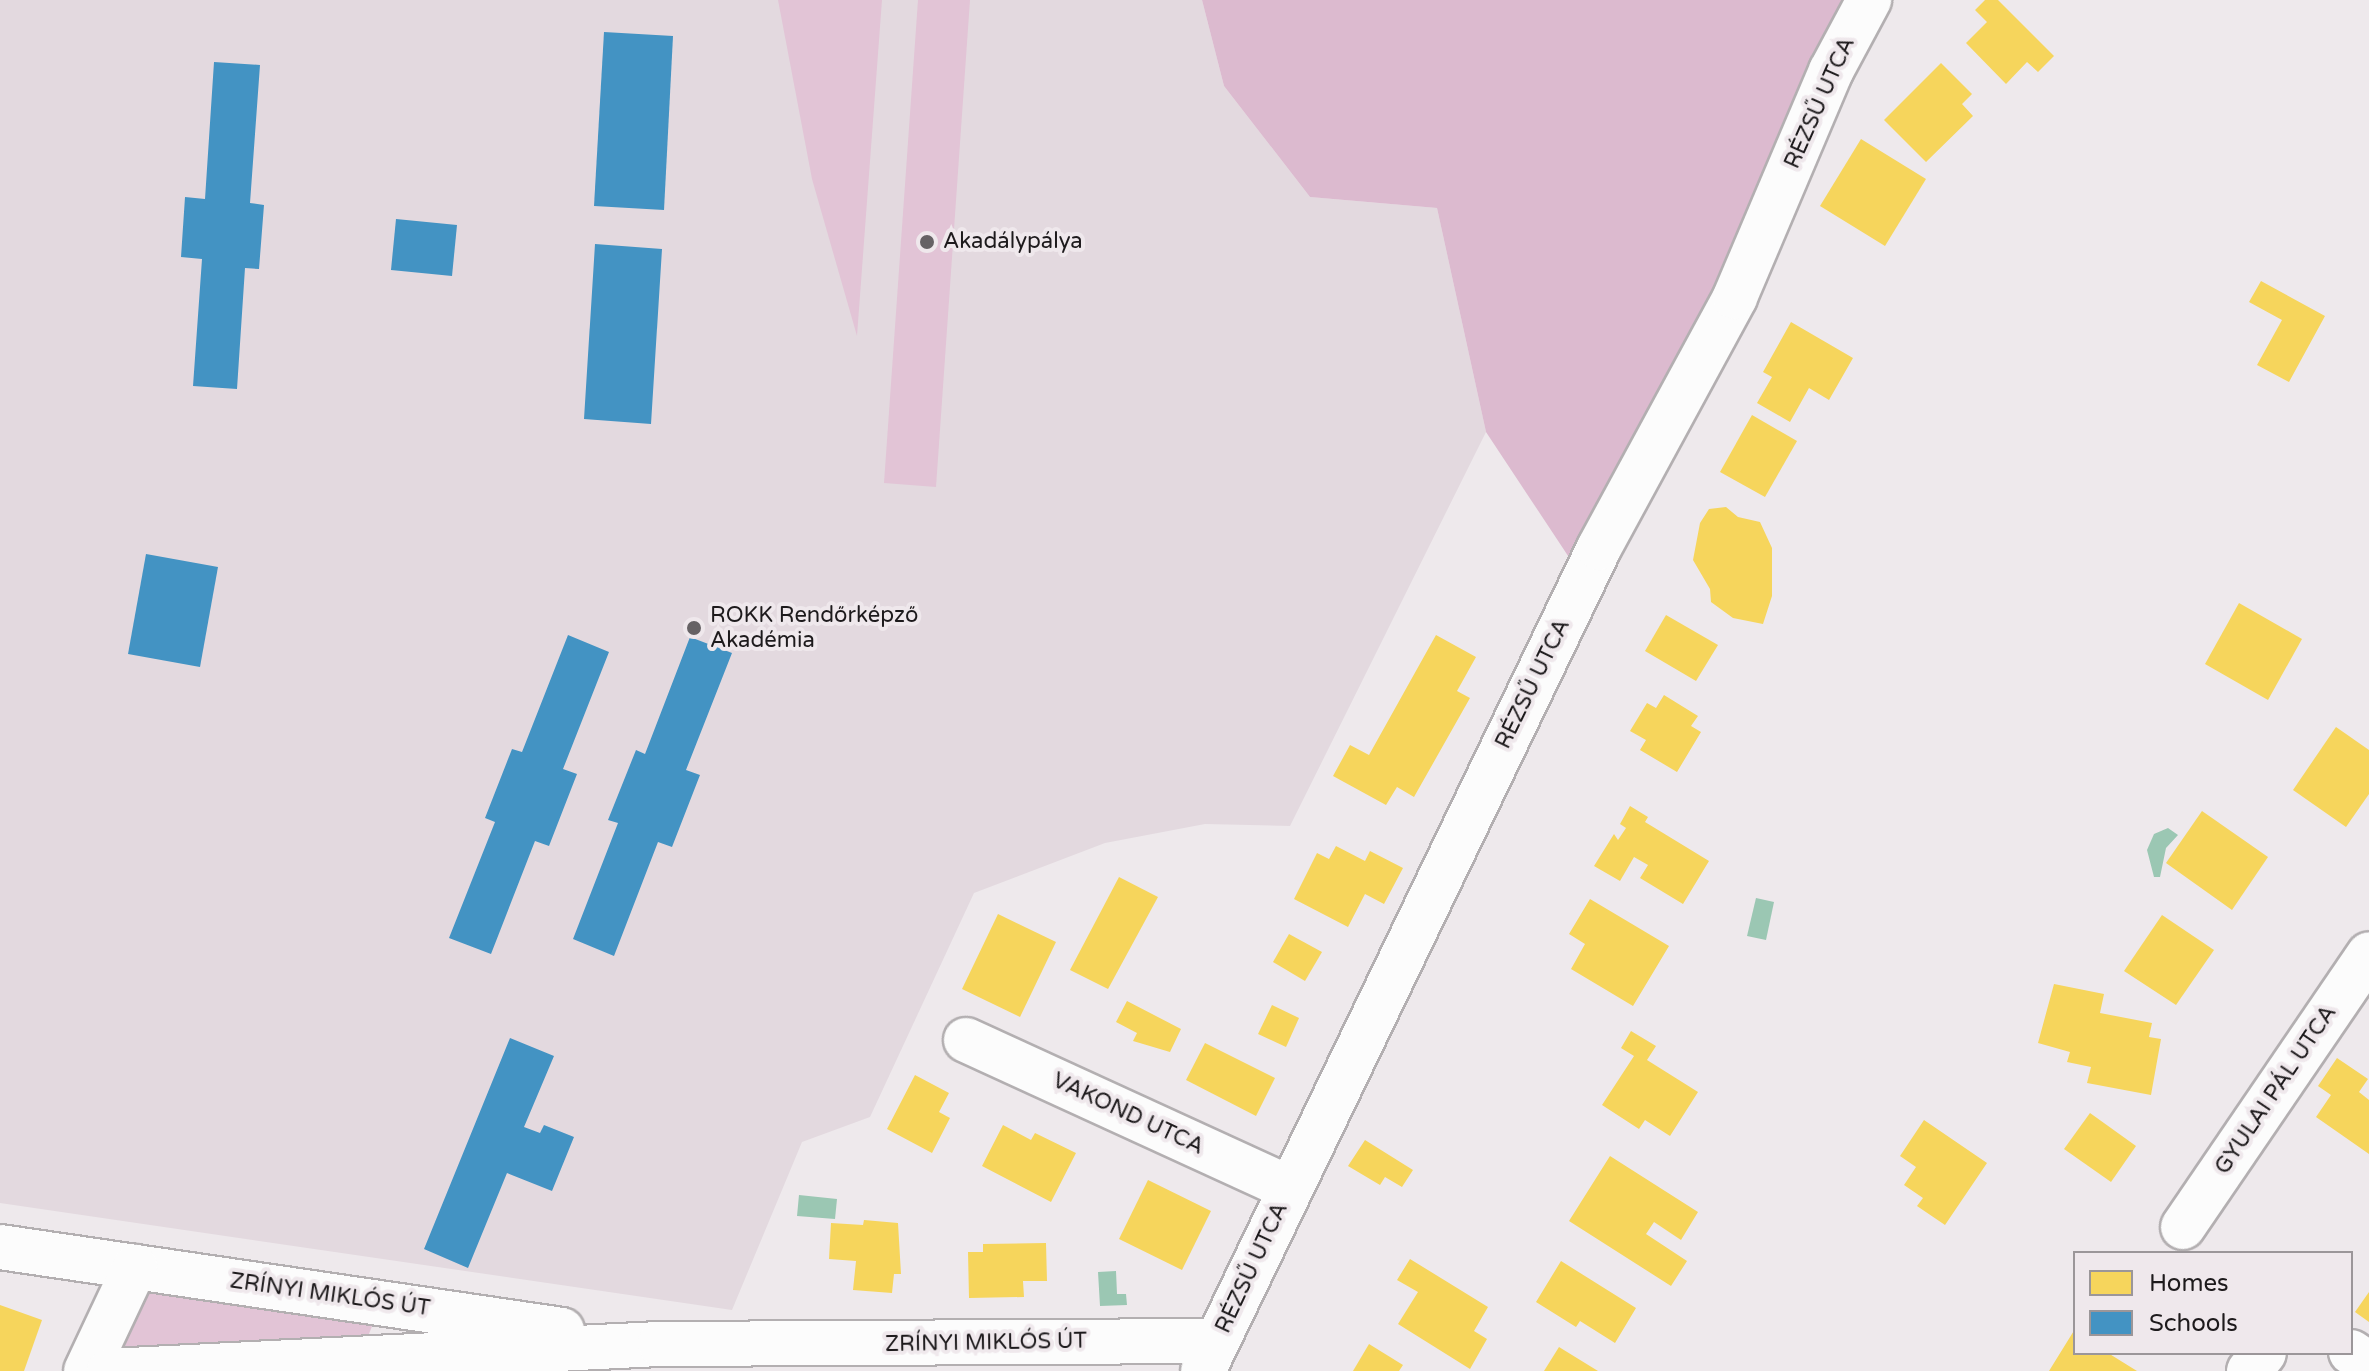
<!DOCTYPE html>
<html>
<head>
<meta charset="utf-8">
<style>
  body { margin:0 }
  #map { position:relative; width:2369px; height:1371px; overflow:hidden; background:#eee9ec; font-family:"Varela Round",sans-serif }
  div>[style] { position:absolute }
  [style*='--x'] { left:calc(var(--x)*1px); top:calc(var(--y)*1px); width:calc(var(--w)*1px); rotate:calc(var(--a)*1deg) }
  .built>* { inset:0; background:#e3d9df }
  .green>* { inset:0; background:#e2c4d6 }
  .forest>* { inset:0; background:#dcbacf }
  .water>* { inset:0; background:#9bc7b3 }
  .homes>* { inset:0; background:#f6d55c }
  .schools>* { inset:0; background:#4393c3 }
  .roads { filter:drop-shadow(2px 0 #b3afb1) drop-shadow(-2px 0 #b3afb1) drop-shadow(0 2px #b3afb1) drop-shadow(0 -2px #b3afb1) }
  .minor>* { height:44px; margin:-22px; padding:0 22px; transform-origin:22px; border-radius:22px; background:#fcfcfc }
  .dots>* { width:22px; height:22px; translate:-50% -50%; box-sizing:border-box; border:4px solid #efe8ec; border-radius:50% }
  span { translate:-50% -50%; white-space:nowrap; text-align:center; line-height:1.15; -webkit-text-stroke:8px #efe8ec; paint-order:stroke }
  .street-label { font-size:22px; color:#1d1a1c }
  .poi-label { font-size:22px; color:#1d1a1c }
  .left { translate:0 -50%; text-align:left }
  .legend { position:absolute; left:2073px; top:1251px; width:280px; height:104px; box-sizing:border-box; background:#efe8ec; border:2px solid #9b9699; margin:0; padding:10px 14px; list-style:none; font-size:24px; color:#1d1a1c }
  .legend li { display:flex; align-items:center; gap:16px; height:40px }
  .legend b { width:40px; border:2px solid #9b9699 }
</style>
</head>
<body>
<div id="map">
  <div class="built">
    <i style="clip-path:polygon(0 0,1202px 0,1224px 86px,1310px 197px,1437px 208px,1486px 432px,1290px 826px,1205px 824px,1105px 843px,974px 893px,870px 1117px,802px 1142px,732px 1310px,0 1203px)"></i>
  </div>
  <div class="green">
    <i style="clip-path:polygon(778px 0,882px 0,857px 336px,812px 179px)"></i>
    <i style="clip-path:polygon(918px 0,970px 0,936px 487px,884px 483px)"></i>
    <i style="clip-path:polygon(149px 1278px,377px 1314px,364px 1346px,119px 1351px)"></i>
  </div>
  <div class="forest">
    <i style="clip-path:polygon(1202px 0,1869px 0,1584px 580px,1486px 432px,1437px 208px,1310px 197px,1224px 86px)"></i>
  </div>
  <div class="water">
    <i style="clip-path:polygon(2168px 828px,2178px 835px,2166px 848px,2160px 877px,2154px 877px,2147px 850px,2154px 834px)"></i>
    <i style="clip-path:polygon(1756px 898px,1774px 902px,1766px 940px,1747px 936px)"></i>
    <i style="clip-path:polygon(799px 1195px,837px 1199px,835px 1219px,797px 1216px)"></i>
    <i style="clip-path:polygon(1116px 1271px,1117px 1294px,1126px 1294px,1127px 1305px,1100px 1306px,1098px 1272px)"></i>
  </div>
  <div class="homes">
    <i style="clip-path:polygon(1985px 0,1998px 0,2054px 56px,2038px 72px,2027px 62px,2006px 84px,1966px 43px,1987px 22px,1975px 10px)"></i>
    <i style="clip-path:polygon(1941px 63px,1972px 94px,1962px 104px,1973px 116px,1926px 162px,1884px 120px)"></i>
    <i style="clip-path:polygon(1861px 139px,1926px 179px,1885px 246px,1820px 206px)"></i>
    <i style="clip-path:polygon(2261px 281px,2325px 316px,2289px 382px,2257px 365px,2282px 320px,2249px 302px)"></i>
    <i style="clip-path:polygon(1791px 322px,1853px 358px,1829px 400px,1809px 388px,1790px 422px,1757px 403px,1772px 377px,1763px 372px)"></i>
    <i style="clip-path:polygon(1752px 415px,1797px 441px,1765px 497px,1720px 472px)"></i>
    <i style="clip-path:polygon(1726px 507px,1738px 517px,1760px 522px,1772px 548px,1772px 596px,1763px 624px,1733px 618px,1711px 602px,1710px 589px,1693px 560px,1700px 523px,1709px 509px)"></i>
    <i style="clip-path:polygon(2239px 603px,2302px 639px,2268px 700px,2205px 664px)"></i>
    <i style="clip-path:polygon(1666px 615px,1718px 645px,1696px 681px,1645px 651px)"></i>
    <i style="clip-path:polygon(1436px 635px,1476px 657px,1457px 691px,1470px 698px,1414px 797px,1397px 787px,1386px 805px,1333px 776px,1350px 745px,1369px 755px)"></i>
    <i style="clip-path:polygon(1664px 695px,1698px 716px,1691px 726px,1701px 732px,1677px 772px,1640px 750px,1646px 740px,1630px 731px,1647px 703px,1656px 708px)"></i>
    <i style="clip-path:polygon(2336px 727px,2369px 750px,2369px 794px,2346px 827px,2293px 790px)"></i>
    <i style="clip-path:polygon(1630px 806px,1648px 817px,1645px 822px,1709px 861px,1683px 904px,1640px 878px,1648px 865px,1634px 857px,1620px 881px,1594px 866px,1614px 834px,1618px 840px,1626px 828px,1620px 824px)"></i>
    <i style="clip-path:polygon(2202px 811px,2268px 857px,2232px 910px,2166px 863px)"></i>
    <i style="clip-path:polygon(1336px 846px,1365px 861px,1370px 851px,1403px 868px,1384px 904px,1365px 894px,1348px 927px,1294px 899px,1317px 853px,1329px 859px)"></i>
    <i style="clip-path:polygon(1119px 877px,1158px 897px,1108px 989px,1070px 970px)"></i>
    <i style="clip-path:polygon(1590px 899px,1669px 946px,1633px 1006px,1571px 969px,1585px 944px,1569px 934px)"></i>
    <i style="clip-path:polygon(998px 914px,1056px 942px,1020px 1017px,962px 989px)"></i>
    <i style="clip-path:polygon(2162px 915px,2214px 950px,2176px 1005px,2124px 971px)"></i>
    <i style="clip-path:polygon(1289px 934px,1322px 952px,1305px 981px,1273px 962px)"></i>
    <i style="clip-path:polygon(2054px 984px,2104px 994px,2100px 1013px,2152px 1023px,2149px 1037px,2161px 1039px,2151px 1095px,2087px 1083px,2091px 1067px,2067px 1062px,2070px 1052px,2038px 1043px)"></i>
    <i style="clip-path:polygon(1127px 1001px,1181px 1029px,1170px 1052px,1133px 1041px,1137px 1033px,1116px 1022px)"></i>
    <i style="clip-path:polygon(1272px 1005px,1299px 1018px,1286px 1047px,1258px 1034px)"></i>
    <i style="clip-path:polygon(1631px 1031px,1656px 1046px,1647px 1060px,1698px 1092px,1670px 1136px,1645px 1120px,1639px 1129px,1602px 1105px,1634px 1056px,1621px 1048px)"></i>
    <i style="clip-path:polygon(1205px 1043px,1275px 1078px,1256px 1116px,1186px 1080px)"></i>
    <i style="clip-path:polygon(2337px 1058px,2368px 1079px,2359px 1092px,2369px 1100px,2369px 1154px,2316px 1117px,2331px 1095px,2318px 1086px)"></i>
    <i style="clip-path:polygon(915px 1075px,949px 1093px,939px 1112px,950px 1118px,932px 1153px,887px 1129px)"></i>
    <i style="clip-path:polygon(2090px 1113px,2136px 1146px,2111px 1182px,2064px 1149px)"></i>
    <i style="clip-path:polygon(1924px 1120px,1987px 1163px,1945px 1225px,1917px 1206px,1923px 1198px,1904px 1185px,1916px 1167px,1900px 1156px)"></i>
    <i style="clip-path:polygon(1003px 1125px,1031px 1140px,1035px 1133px,1076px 1153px,1051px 1202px,982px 1166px)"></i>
    <i style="clip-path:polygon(1365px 1140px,1413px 1170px,1402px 1187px,1385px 1177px,1380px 1185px,1348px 1166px)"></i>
    <i style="clip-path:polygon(1610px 1156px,1698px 1212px,1681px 1240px,1654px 1222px,1646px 1234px,1687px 1261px,1671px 1286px,1569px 1221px)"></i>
    <i style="clip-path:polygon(1148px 1180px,1211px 1211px,1182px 1270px,1119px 1239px)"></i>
    <i style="clip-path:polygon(864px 1220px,898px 1223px,901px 1274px,894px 1274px,892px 1293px,853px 1290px,856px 1261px,829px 1259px,831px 1223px,863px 1225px)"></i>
    <i style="clip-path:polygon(1046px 1243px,1047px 1281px,1023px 1281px,1024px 1297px,969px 1298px,968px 1252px,983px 1252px,983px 1244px)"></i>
    <i style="clip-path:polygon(1410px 1259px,1488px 1307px,1474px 1331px,1487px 1339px,1470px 1369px,1398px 1324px,1418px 1292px,1397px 1280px)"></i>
    <i style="clip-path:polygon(1561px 1261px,1636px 1308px,1615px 1343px,1580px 1321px,1576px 1327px,1536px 1302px)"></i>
    <i style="clip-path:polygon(2369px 1292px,2369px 1322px,2355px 1312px)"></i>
    <i style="clip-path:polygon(0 1305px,42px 1320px,24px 1371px,0 1371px)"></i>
    <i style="clip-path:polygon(2075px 1329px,2075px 1353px,2108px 1353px,2137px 1371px,2049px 1371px)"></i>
    <i style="clip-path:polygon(1369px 1344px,1403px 1365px,1399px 1371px,1353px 1371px)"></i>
    <i style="clip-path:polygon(1559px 1347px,1598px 1371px,1544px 1371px)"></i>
  </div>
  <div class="schools">
    <i style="clip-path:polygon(604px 32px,673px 36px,664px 210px,594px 206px)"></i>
    <i style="clip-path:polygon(214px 62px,260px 65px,250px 203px,264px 205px,259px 269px,245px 268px,237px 389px,193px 386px,202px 259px,181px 257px,185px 197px,205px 199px)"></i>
    <i style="clip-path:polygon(396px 219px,457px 225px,452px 276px,391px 270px)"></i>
    <i style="clip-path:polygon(595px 244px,662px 249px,651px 424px,584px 419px)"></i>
    <i style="clip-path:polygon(146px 554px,218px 567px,200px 667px,128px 654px)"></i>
    <i style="clip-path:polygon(568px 635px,609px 652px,563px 769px,577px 774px,549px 846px,535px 841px,491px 954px,449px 938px,495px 822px,485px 818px,512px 749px,522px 752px)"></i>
    <i style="clip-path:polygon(690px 637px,732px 653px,686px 770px,700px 775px,672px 847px,658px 842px,614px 956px,573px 939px,618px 823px,608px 820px,636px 750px,645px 754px)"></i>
    <i style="clip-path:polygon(510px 1038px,554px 1056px,524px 1127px,540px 1133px,544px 1125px,574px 1137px,552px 1191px,507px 1173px,468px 1268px,424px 1249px)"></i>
  </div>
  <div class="roads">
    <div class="minor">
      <i style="--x:966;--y:1040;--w:355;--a:24.6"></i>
      <i style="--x:2183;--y:1227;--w:330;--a:-55.7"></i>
      <i style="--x:0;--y:1247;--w:568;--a:8.4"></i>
      <i style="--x:2351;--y:1352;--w:22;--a:34"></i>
      <i style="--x:86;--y:1371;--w:115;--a:-64.8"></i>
      <i style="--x:109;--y:1371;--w:552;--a:-2.81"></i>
      <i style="--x:660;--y:1344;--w:557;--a:-0.31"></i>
      <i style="--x:1203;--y:1371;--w:913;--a:-64.3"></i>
      <i style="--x:1599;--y:548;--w:285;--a:-61.5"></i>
      <i style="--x:1735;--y:297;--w:246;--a:-67"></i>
      <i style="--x:1831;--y:71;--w:81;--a:-61.8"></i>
      <i style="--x:2249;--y:1371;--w:23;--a:-50"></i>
    </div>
  </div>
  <div class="dots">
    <i style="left:927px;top:242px;background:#666265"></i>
    <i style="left:694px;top:628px;background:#666265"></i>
  </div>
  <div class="street-label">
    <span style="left:1820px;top:103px;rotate:-66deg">RÉZSŰ UTCA</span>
    <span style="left:1533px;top:684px;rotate:-64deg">RÉZSŰ UTCA</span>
    <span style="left:2276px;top:1090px;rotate:-56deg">GYULAI PÁL UTCA</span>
    <span style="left:1128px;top:1114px;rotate:25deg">VAKOND UTCA</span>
    <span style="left:1252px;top:1268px;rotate:-65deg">RÉZSŰ UTCA</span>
    <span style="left:330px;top:1295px;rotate:8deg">ZRÍNYI MIKLÓS ÚT</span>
    <span style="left:986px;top:1343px;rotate:-1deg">ZRÍNYI MIKLÓS ÚT</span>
  </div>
  <div class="poi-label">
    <span class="left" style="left:943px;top:242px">Akadálypálya</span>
    <span class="left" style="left:710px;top:628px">ROKK Rendőrképző<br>Akadémia</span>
  </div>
  <ul class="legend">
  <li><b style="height:22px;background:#f6d55c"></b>Homes</li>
  <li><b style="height:22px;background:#4393c3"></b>Schools</li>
  </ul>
</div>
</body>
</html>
